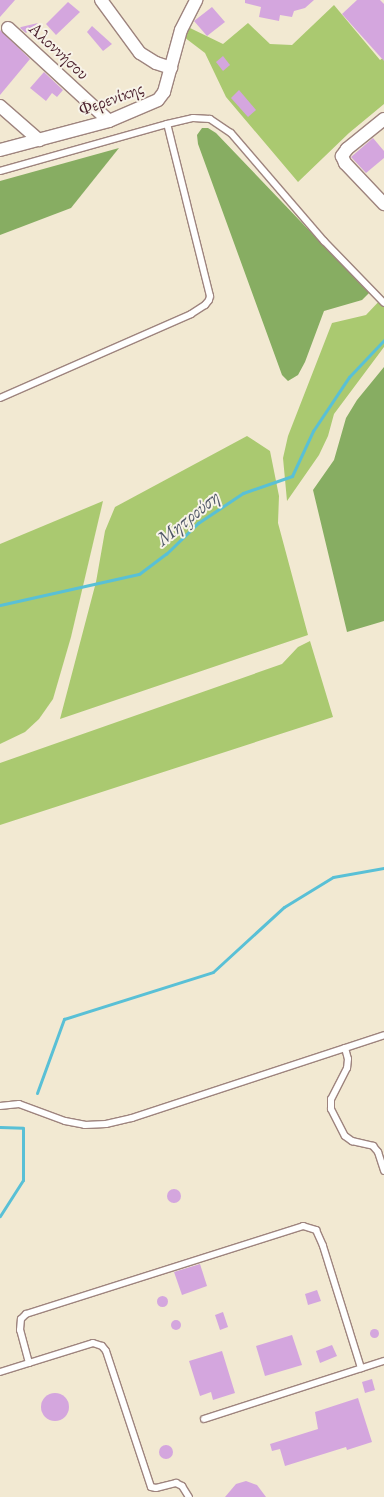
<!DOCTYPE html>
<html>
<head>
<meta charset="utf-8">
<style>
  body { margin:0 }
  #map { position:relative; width:384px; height:1497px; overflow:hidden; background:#f2e9d2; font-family:"EB Garamond",serif }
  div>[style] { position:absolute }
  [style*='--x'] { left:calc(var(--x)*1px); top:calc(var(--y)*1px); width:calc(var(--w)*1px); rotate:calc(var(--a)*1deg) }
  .green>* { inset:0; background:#aac970 }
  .forest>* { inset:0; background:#87ad62 }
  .stream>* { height:3px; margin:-1.5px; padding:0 1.5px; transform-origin:1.5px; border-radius:1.5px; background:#59c0d6 }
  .building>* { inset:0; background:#d4a6de }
  .round { border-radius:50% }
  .roads { filter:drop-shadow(1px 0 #9e847e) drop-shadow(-1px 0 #9e847e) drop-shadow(0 1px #9e847e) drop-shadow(0 -1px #9e847e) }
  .service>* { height:6px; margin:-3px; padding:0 3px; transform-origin:3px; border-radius:3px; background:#fff }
  .minor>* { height:12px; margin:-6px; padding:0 6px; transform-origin:6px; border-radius:6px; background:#fff }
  span { translate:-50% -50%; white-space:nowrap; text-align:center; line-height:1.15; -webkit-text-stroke:4px #f7f3e8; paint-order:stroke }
  .street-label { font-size:18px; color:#4a1f2b }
  .water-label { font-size:19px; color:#4f5767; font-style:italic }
</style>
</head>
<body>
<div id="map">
  <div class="green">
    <i style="clip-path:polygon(334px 5px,380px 60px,384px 57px,384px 104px,349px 133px,298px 182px,226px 97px,205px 53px,184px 37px,190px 28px,223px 44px,248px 23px,270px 44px,292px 45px)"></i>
    <i style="clip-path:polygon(384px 296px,384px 347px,334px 414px,328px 436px,319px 455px,287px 501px,283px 458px,288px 436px,332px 323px,366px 315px)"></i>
    <i style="clip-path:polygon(247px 436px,270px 451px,279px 496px,278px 523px,308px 635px,60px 719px,96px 582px,105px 531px,115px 507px)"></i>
    <i style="clip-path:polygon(103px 501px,71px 637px,53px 699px,39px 719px,25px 732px,0 744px,0 544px)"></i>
    <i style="clip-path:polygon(310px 641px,333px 717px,0 825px,0 763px,282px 664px,298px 647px)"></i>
  </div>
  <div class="forest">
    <i style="clip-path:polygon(202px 128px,208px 128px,216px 133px,369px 293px,362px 300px,324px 311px,305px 362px,298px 375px,288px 381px,282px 375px,198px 144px,197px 135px)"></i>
    <i style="clip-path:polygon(119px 148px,71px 208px,0 235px,0 181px)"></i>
    <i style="clip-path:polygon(384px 367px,384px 621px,347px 632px,313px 490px,334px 460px,346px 418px,357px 400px)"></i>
  </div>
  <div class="stream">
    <i style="--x:0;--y:605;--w:142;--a:-12.6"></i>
    <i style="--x:139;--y:574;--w:34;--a:-37"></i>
    <i style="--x:166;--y:554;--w:45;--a:-44.1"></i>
    <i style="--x:198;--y:523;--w:54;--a:-33.7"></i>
    <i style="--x:243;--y:493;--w:52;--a:-19.1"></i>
    <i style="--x:292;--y:476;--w:50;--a:-65"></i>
    <i style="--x:313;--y:431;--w:65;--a:-56.3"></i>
    <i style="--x:349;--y:377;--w:51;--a:-46.6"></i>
    <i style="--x:37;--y:1093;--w:79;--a:-70"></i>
    <i style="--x:64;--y:1019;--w:156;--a:-17.5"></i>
    <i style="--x:213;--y:972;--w:96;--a:-42.5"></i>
    <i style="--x:284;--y:907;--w:57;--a:-31.5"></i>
    <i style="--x:333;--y:877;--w:52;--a:-10"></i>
    <i style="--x:0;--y:1127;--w:23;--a:2"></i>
    <i style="--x:23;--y:1128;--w:52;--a:90"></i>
    <i style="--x:23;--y:1180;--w:43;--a:122.6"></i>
  </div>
  <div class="building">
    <i style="clip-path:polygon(0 0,15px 0,0 17px)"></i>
    <i style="clip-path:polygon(245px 0,314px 0,305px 8px,294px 11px,292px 17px,280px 15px,279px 21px,259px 17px,261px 7px,245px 3px)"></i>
    <i style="clip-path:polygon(357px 0,380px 0,384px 4px,384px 61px,342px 14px)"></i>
    <i style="clip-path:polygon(68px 2px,80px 12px,56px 35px,46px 24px)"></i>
    <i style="clip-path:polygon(212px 7px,225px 22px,207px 36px,194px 21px)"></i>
    <i style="clip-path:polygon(38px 23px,26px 33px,20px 28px,21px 27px)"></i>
    <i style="clip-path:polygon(92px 26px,112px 44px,103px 51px,87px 32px)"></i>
    <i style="clip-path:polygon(0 30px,30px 59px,0 95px)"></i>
    <i style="clip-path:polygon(223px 56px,230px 65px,223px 71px,216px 62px)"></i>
    <i style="clip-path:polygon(44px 72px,63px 90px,57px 97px,52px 93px,46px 101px,30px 88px)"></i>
    <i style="clip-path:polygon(239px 90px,256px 110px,248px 117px,231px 98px)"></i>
    <i style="clip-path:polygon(373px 138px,384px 151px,384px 158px,366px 173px,351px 157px)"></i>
    <i class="round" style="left:167px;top:1189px;width:14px;height:14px"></i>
    <i style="clip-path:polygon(200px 1264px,207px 1286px,182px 1295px,174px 1272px)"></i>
    <i style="clip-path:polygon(317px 1290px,321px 1301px,308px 1305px,305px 1294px)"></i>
    <i class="round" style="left:156.5px;top:1295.5px;width:11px;height:11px"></i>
    <i style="clip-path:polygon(223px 1312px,228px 1327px,220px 1330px,215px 1315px)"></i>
    <i class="round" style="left:171px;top:1320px;width:10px;height:10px"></i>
    <i class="round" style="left:369.5px;top:1328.5px;width:9px;height:9px"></i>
    <i style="clip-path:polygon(292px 1335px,302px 1365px,265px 1376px,256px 1346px)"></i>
    <i style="clip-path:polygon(332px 1345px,337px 1356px,320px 1363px,316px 1351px)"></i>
    <i style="clip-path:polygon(222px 1351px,235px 1393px,213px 1400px,211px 1392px,200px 1396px,189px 1361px)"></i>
    <i style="clip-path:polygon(372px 1379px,375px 1390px,365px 1393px,362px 1382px)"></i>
    <i class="round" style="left:41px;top:1393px;width:28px;height:28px"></i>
    <i style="clip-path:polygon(358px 1398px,372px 1442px,347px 1450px,346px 1447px,285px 1466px,280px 1449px,272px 1451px,270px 1444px,318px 1429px,315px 1412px)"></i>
    <i class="round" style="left:159px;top:1445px;width:14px;height:14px"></i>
    <i style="clip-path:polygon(246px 1481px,257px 1485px,266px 1497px,225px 1497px,236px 1484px)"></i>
  </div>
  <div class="roads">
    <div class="service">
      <i style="--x:0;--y:171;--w:173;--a:-15.7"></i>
      <i style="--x:167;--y:124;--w:27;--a:-13"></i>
      <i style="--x:193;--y:118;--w:17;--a:3"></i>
      <i style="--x:210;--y:119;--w:25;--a:34"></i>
      <i style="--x:231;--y:133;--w:143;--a:49.3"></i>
      <i style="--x:324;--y:241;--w:86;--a:45.9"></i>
      <i style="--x:0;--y:398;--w:209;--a:-23.7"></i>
      <i style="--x:191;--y:314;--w:17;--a:-33"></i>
      <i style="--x:205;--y:305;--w:6;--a:-51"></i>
      <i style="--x:209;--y:300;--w:4;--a:-76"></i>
      <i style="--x:210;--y:296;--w:177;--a:-104"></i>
      <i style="--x:345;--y:1048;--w:11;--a:75"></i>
      <i style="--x:348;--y:1059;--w:9;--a:96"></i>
      <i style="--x:347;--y:1068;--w:35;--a:117"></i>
      <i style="--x:331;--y:1099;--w:10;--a:90"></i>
      <i style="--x:331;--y:1109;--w:30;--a:63"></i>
      <i style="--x:345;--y:1136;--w:9;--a:36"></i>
      <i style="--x:352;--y:1141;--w:22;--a:13"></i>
      <i style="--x:373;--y:1146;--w:8;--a:50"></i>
      <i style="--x:378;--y:1152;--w:20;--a:72"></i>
      <i style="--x:0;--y:1106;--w:19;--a:-6"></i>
      <i style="--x:19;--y:1104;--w:49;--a:20.3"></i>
      <i style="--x:65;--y:1121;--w:20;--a:11"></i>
      <i style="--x:85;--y:1125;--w:21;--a:-3"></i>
      <i style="--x:106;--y:1124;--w:27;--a:-13"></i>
      <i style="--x:132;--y:1118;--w:265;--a:-18.2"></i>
      <i style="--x:29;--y:1363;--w:34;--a:-105"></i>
      <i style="--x:20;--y:1330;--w:11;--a:-85"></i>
      <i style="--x:21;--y:1319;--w:7;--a:-45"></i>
      <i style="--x:26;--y:1314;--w:291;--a:-17.6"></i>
      <i style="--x:303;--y:1226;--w:14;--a:17"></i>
      <i style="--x:316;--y:1230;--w:17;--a:66"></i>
      <i style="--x:323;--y:1246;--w:128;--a:72.7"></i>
      <i style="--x:0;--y:1372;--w:97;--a:-17.3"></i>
      <i style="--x:93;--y:1343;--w:9;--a:18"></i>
      <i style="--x:102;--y:1346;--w:6;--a:51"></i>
      <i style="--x:106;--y:1351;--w:143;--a:71.7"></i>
      <i style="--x:151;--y:1487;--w:5;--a:11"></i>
      <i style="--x:156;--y:1488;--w:21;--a:-14"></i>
      <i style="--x:176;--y:1483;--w:7;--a:27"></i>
      <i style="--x:182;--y:1486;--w:13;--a:58"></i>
      <i style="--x:204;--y:1419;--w:189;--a:-17.9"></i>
    </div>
    <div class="minor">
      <i style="--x:101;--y:0;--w:66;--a:53.7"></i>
      <i style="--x:140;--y:53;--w:19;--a:32"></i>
      <i style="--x:156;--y:63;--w:16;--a:18"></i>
      <i style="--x:8;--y:28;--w:137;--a:42.6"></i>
      <i style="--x:0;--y:106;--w:52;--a:41.1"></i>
      <i style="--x:384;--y:119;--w:48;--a:141"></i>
      <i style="--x:347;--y:149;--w:9;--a:126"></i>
      <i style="--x:342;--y:156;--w:8;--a:67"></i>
      <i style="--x:345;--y:163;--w:57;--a:46.4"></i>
      <i style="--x:0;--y:150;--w:113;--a:-14.9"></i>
      <i style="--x:109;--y:121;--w:53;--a:-23.2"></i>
      <i style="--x:158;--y:100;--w:10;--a:-53"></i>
      <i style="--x:164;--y:92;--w:64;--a:-74.7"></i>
      <i style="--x:181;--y:30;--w:34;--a:-63"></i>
    </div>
  </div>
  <div class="street-label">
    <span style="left:59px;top:51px;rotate:43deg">Αλοννήσου</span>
    <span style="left:111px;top:99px;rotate:-20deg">Φερενίκης</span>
  </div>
  <div class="water-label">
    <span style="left:188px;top:518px;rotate:-39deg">Μητρούση</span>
  </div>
</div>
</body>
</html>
